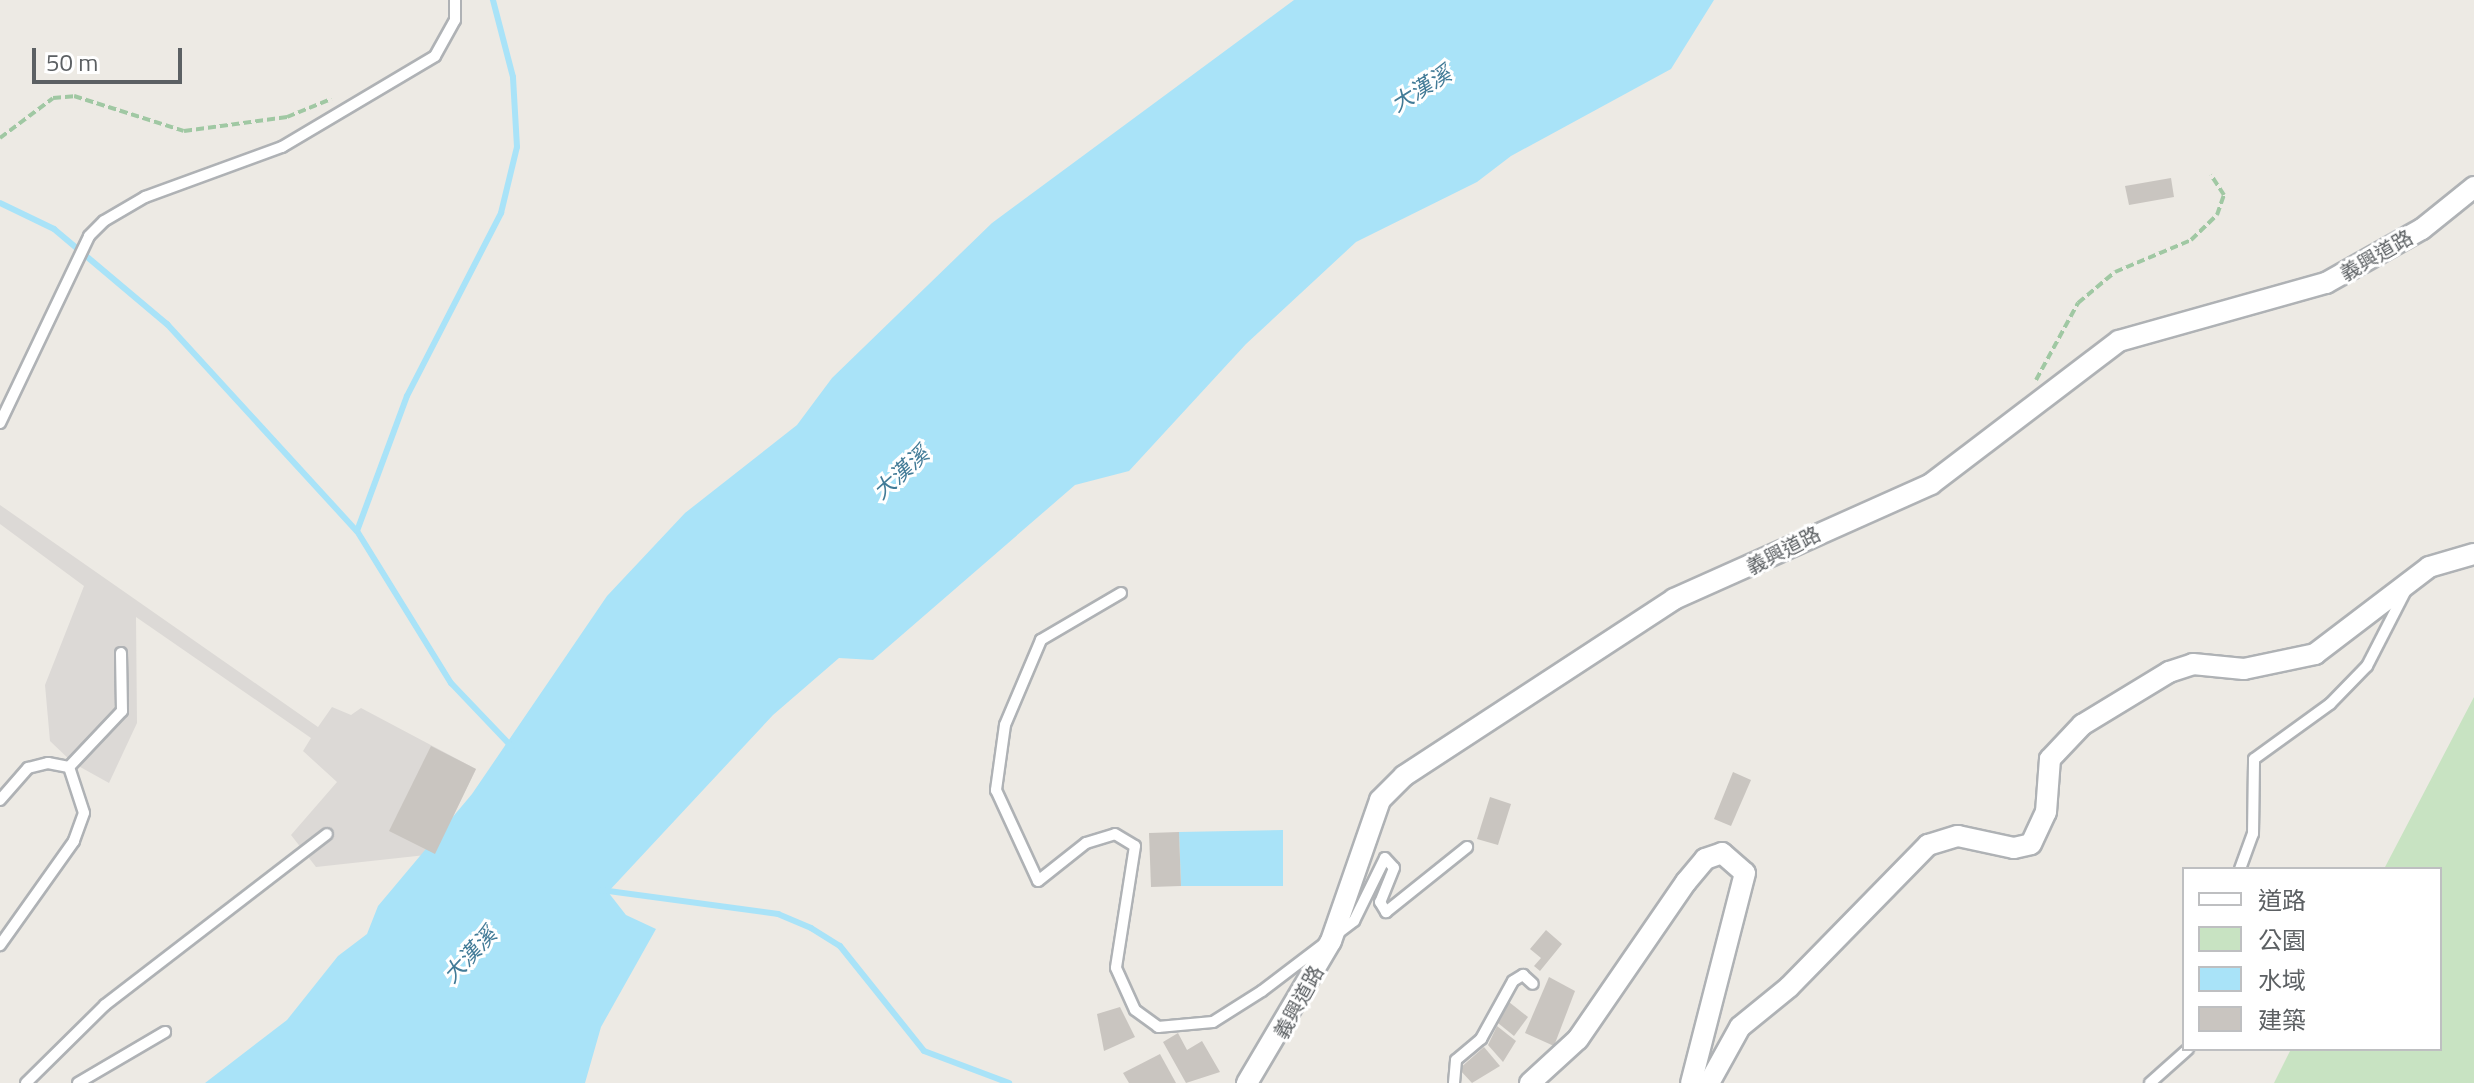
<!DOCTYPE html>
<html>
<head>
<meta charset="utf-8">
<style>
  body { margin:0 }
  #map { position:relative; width:2474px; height:1083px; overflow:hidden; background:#edeae4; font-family:"Titillium Web","Noto Sans TC",sans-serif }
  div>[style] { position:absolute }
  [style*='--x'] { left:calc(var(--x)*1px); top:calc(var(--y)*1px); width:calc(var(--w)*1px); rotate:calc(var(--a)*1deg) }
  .industrial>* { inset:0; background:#dcd9d6 }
  .green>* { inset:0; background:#c8e3c2 }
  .water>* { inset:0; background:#a9e3f8 }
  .stream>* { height:6px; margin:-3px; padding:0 3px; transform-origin:3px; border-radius:3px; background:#a9e3f8 }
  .building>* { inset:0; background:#c9c5c0 }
  .path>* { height:4px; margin-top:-2px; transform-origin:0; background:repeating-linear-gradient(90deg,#a0c8a3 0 8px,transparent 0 12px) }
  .roads { filter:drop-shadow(2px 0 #afb2b5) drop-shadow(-2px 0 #afb2b5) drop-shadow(0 2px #afb2b5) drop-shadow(0 -2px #afb2b5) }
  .lane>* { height:10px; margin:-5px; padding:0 5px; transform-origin:5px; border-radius:5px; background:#fff }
  .street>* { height:20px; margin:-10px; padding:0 10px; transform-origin:10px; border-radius:10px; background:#fff }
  span { translate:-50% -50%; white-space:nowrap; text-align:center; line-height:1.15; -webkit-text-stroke:6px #fff; paint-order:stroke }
  .street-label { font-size:20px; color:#5c6063 }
  .water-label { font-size:22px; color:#427b97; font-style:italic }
  .legend { position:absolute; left:2182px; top:867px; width:260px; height:184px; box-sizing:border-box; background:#fff; border:2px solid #bebfc1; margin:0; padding:10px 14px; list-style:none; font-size:24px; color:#5c6063 }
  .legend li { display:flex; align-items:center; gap:16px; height:40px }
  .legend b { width:40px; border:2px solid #bebfc1 }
  .scale { position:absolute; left:32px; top:48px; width:150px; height:36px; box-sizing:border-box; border:4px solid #5c6063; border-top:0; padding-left:10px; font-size:24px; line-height:28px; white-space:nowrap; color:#5c6063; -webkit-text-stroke:6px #fff; paint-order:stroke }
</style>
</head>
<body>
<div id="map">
  <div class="industrial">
    <i style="clip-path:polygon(0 505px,318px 727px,332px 707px,351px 715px,361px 708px,476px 769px,435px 854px,316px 867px,291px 835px,337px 782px,303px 751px,311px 738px,136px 617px,137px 723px,109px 783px,73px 763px,50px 741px,45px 685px,84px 586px,0 524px)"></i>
  </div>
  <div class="green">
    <i style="clip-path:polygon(2474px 697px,2474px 1083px,2274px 1083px,2291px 1049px,2440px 1049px,2440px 869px,2384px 869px)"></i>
  </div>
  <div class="water">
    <i style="clip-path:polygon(1294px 0,1714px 0,1671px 69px,1511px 156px,1477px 182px,1356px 242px,1246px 344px,1129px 471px,1075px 485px,873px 660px,839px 658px,773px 715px,608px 892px,626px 915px,656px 929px,601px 1027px,585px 1083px,205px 1083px,287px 1020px,338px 956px,367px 934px,378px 906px,472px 794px,607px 596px,685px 513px,797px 425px,832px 378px,992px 223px)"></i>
    <i style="clip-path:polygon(1283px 830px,1283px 886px,1181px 886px,1179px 832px)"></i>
  </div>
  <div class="stream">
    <i style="--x:0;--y:203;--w:60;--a:25.7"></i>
    <i style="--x:54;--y:229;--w:148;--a:40.1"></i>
    <i style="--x:167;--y:324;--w:281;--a:47.5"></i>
    <i style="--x:357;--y:531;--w:179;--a:58.3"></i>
    <i style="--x:451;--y:683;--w:88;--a:46.4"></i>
    <i style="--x:357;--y:531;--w:144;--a:-69.7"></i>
    <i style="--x:407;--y:396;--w:206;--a:-62.8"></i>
    <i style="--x:501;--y:213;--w:68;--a:-76.4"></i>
    <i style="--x:517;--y:147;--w:70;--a:-93.3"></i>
    <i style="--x:513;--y:77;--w:80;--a:-104.6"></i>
    <i style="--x:601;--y:890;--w:179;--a:7.7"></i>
    <i style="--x:778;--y:914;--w:36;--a:23"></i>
    <i style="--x:811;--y:928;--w:34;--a:32"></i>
    <i style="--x:840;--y:946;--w:134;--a:51.3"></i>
    <i style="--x:924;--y:1051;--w:91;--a:20.6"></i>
  </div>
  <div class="building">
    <i style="clip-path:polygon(2171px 178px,2174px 197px,2129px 205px,2125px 186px)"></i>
    <i style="clip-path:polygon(431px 746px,476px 769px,435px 854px,389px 831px)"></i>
    <i style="clip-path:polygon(1733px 772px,1751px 780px,1731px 826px,1714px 819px)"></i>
    <i style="clip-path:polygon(1490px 797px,1511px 804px,1498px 845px,1477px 839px)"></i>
    <i style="clip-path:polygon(1179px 832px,1181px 886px,1151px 887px,1149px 833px)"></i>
    <i style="clip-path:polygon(1546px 930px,1562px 944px,1540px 971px,1534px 966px,1541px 958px,1530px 949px)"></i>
    <i style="clip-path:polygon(1549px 977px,1575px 991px,1554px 1046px,1525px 1033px)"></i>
    <i style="clip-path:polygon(1509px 1002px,1528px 1017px,1514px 1036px,1498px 1023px)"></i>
    <i style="clip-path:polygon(1120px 1007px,1135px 1037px,1104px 1051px,1097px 1014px)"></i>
    <i style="clip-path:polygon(1497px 1026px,1516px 1041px,1503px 1062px,1488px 1045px)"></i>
    <i style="clip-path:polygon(1178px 1033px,1187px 1050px,1202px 1041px,1220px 1072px,1186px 1083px,1163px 1042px)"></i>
    <i style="clip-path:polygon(1484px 1047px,1500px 1066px,1472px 1083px,1459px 1069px)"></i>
    <i style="clip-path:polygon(1160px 1054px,1176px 1083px,1129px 1083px,1123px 1073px)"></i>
  </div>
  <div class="path">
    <i style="--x:0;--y:138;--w:66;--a:-37"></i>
    <i style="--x:53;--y:98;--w:21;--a:-5"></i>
    <i style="--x:74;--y:96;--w:115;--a:17.7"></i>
    <i style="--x:184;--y:131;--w:104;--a:-7.7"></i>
    <i style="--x:287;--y:117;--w:48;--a:-22.2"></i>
    <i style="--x:2036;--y:380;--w:88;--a:-61.4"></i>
    <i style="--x:2078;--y:303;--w:48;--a:-40"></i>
    <i style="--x:2115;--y:272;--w:82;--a:-22.8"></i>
    <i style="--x:2191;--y:240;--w:36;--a:-44"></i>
    <i style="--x:2217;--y:215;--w:21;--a:-71"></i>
    <i style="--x:2224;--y:195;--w:24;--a:-123"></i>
  </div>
  <div class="roads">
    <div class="lane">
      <i style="--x:0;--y:423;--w:207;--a:-64.5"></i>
      <i style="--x:89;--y:236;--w:21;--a:-45"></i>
      <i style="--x:104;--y:221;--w:48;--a:-30.3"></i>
      <i style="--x:145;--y:197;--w:146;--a:-20.1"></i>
      <i style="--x:282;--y:147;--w:178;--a:-30.7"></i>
      <i style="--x:435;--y:56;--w:41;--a:-60.9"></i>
      <i style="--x:455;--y:20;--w:20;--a:-90"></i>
      <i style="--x:1121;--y:593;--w:93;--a:149.6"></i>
      <i style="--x:1041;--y:640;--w:92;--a:113"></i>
      <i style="--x:1005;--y:725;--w:66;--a:97.9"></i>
      <i style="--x:996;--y:790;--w:100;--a:65.2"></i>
      <i style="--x:1038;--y:881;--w:61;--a:-38.4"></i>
      <i style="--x:1086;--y:843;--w:30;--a:-17"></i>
      <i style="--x:1115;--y:834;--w:23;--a:31"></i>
      <i style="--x:1135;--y:846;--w:123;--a:98.9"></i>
      <i style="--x:1116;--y:968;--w:46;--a:65.7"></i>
      <i style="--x:1135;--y:1010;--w:29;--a:36"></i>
      <i style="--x:1158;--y:1027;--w:55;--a:-5.2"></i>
      <i style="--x:1213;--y:1022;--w:58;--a:-32.3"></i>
      <i style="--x:1262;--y:991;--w:116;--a:-37.3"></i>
      <i style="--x:1354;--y:921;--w:70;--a:-63.8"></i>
      <i style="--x:1385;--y:858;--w:13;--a:48"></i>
      <i style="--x:1394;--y:868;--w:37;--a:112"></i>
      <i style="--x:1380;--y:902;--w:12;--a:59"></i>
      <i style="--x:1386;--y:912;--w:104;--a:-38.7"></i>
      <i style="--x:69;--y:767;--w:77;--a:-46.6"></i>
      <i style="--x:122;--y:711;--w:58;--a:-91"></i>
      <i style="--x:0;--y:800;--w:43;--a:-48.8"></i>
      <i style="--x:28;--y:768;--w:21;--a:-14"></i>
      <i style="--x:48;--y:763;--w:21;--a:11"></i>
      <i style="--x:69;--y:767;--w:48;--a:71.9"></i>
      <i style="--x:84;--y:813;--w:30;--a:110"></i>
      <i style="--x:74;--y:841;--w:128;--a:125.4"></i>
      <i style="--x:2240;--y:869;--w:37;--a:-70"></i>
      <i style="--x:2253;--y:834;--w:75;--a:-89.2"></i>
      <i style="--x:2254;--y:759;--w:94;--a:-35.9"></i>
      <i style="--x:2330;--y:704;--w:53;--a:-45.8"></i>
      <i style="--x:2367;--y:666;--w:85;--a:-62.8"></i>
      <i style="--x:26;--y:1083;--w:111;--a:-44.6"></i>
      <i style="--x:105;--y:1005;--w:280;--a:-37.6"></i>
      <i style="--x:78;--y:1083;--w:101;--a:-30.4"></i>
      <i style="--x:1454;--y:1083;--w:23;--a:-85"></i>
      <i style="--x:1456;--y:1060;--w:33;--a:-40"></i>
      <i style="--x:1481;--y:1039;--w:66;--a:-61.1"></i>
      <i style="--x:1513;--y:981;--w:12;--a:-31"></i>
      <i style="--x:1523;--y:975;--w:13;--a:42"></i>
      <i style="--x:2150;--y:1083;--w:51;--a:-41.8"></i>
    </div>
    <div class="street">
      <i style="--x:1247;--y:1083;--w:165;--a:-59.4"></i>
      <i style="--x:1331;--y:941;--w:149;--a:-70.8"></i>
      <i style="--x:1380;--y:800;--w:34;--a:-45"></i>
      <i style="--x:1404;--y:776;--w:323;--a:-33.2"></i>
      <i style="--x:1674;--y:599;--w:282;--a:-24.1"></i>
      <i style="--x:1931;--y:484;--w:236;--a:-37.3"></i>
      <i style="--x:2119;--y:341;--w:215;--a:-15.7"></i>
      <i style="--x:2326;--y:283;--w:110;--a:-29.4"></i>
      <i style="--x:2422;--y:229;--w:67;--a:-38.9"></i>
      <i style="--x:1530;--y:1083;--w:65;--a:-42.5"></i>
      <i style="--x:1578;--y:1039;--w:191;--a:-55.5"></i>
      <i style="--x:1686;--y:882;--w:30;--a:-50"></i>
      <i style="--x:1705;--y:859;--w:18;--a:-19"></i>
      <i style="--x:1722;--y:853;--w:30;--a:41"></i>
      <i style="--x:1745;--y:873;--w:217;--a:104.4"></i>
      <i style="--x:1709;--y:1083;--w:64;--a:-61"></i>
      <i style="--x:1740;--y:1027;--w:63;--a:-39.2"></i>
      <i style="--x:1789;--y:987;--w:199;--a:-45.6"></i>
      <i style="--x:1928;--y:845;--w:31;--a:-17"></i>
      <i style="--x:1958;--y:836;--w:57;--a:12.1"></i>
      <i style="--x:2014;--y:848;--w:17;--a:-13"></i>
      <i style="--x:2031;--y:844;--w:35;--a:-65"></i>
      <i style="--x:2046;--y:812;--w:53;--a:-85.7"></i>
      <i style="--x:2050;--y:759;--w:47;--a:-46.7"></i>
      <i style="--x:2082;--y:725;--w:102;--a:-31.3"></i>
      <i style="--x:2169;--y:672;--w:25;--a:-18"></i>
      <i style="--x:2193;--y:664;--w:51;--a:5.6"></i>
      <i style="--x:2244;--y:669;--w:73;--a:-11.9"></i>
      <i style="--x:2315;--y:654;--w:143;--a:-37.3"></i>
      <i style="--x:2429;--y:567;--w:47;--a:-16.1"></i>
    </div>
  </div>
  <div class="street-label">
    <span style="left:2376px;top:255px;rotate:-30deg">義興道路</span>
    <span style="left:1783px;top:550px;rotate:-27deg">義興道路</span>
    <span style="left:1298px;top:1002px;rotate:-61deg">義興道路</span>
  </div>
  <div class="water-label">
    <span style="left:1421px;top:89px;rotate:-32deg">大漢溪</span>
    <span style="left:901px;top:473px;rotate:-42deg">大漢溪</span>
    <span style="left:470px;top:955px;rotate:-47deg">大漢溪</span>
  </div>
  <ul class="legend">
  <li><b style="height:10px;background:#fff"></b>道路</li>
  <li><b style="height:22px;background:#c8e3c2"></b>公園</li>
  <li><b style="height:22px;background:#a9e3f8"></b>水域</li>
  <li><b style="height:22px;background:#c9c5c0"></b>建築</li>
  </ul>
  <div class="scale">50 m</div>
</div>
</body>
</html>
